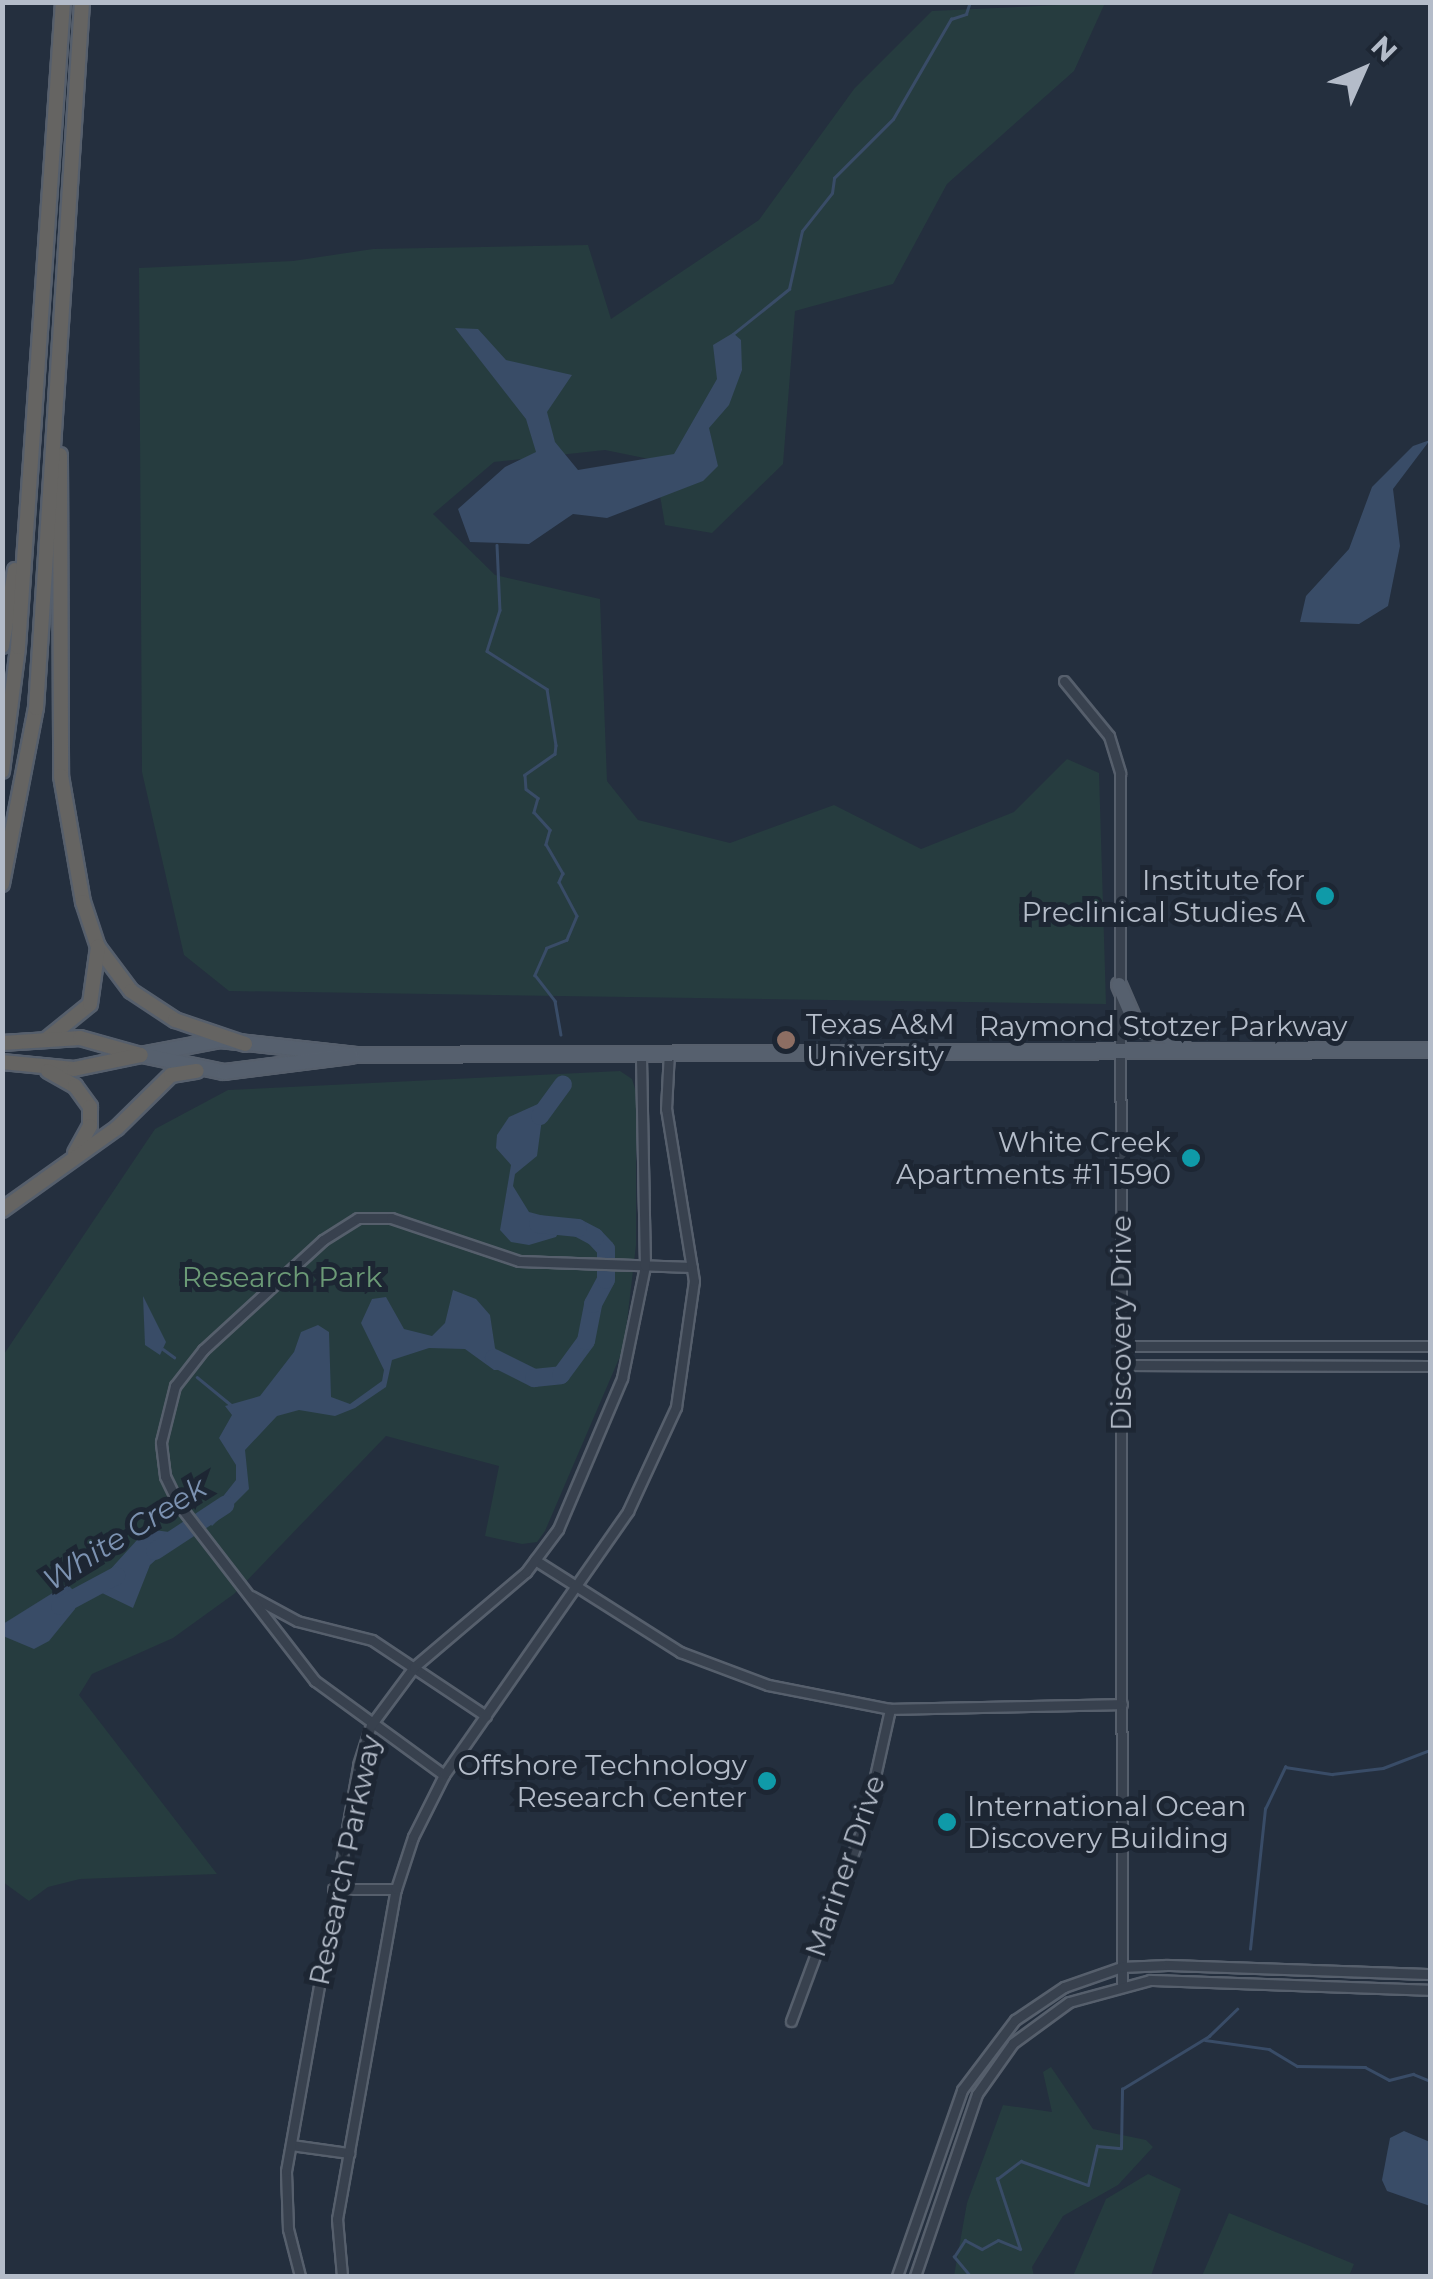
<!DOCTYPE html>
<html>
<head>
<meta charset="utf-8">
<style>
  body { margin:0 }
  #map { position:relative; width:1433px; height:2279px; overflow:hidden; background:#242f3e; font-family:Montserrat,sans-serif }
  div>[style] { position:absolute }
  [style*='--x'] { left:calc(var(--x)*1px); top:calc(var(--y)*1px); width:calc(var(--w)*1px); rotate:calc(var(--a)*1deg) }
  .green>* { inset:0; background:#263c3f }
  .water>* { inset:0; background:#394c67 }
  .stream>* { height:2.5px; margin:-1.25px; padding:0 1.25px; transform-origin:1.25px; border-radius:1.25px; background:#394c67 }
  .river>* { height:18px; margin:-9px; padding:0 9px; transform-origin:9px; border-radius:9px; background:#394c67 }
  .roads { filter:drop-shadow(2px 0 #565f6c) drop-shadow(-2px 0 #565f6c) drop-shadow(0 2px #565f6c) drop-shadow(0 -2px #565f6c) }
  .minor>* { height:9px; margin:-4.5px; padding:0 4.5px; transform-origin:4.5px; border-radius:4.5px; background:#38414e }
  .primary>* { height:14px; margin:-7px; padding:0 7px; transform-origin:7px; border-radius:7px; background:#56606e }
  .trunk>* { height:14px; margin:-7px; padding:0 7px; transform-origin:7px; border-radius:7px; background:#656462 }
  .dots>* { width:28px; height:28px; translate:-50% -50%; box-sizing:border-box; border:5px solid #1d2633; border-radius:50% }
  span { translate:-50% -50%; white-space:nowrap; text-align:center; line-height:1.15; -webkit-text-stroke:10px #1d2633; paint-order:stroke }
  .poi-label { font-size:28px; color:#b4bcc9 }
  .right { translate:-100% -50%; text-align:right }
  .left { translate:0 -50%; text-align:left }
  .street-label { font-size:28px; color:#b4bcc9 }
  .park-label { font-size:28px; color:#6b9a76 }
  .water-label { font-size:30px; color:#7c92b1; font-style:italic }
  .frame { position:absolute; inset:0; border:5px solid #b4bcc9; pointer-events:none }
  .north { position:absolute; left:1313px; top:20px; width:100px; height:100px; -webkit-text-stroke:8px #1d2633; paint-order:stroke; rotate:45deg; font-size:28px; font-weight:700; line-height:40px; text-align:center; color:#b4bcc9 }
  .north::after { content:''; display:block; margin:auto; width:35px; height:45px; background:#b4bcc9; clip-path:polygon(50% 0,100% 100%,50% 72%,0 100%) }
</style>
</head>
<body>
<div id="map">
  <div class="green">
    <i style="clip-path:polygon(1105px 3px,1074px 71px,947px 184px,893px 284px,795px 311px,783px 464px,712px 533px,665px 525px,654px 460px,605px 450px,494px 462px,433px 514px,495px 575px,600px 599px,607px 781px,638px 820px,730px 843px,834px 805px,921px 849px,1014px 812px,1067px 759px,1099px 773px,1106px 1004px,229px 991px,184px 955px,142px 772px,139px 268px,293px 261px,373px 249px,588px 245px,611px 319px,759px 220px,854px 89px,932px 11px)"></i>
    <i style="clip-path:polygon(620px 1071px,632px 1079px,636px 1092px,636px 1245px,624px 1347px,545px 1531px,537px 1542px,522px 1544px,485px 1536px,499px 1466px,386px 1436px,234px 1594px,173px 1638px,92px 1674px,79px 1695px,217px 1874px,80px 1879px,48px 1887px,29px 1901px,3px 1882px,2px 1357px,155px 1129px,228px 1090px)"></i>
    <i style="clip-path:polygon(1051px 2067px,1093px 2129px,1146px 2140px,1153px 2147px,1118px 2185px,1063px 2216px,1032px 2267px,1034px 2276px,954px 2276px,967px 2203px,1003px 2105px,1052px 2112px,1043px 2072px)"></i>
    <i style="clip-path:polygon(1148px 2174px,1181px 2189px,1151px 2276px,1073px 2276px,1106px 2199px)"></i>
    <i style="clip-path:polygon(1229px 2213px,1354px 2264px,1349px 2276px,1202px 2276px)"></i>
  </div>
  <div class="water">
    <i style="clip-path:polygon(455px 328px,478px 329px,506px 360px,572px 375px,547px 412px,555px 442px,578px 470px,674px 454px,717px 379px,713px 345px,733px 333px,741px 340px,742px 370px,729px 405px,709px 428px,718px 466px,703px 481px,607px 518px,573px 514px,529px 544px,470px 542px,458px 509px,505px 467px,536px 452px,526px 419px)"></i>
    <i style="clip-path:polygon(1430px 440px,1393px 489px,1400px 546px,1388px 606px,1359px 624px,1300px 622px,1306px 596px,1349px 549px,1372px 487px,1413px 446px)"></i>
    <i style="clip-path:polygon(549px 1099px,554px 1106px,542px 1119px,537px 1156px,515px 1174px,513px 1186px,529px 1212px,559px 1220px,561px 1228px,556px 1237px,529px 1245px,511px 1242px,500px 1230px,511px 1165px,496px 1148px,497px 1135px,509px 1117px)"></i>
    <i style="clip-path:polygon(453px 1290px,476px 1299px,490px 1315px,495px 1348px,510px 1370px,494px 1370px,465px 1349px,429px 1348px,392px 1360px,386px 1387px,355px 1408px,335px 1416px,299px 1410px,277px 1416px,245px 1450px,249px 1489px,212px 1526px,206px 1518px,236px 1480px,236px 1465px,219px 1438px,232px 1415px,225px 1406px,260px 1396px,294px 1352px,301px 1332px,318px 1325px,329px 1332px,331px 1397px,350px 1404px,382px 1381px,384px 1370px,361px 1323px,372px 1299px,386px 1297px,404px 1329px,432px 1336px,445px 1323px)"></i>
    <i style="clip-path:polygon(143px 1296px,166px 1342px,160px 1355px,145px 1345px)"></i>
    <i style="clip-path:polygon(147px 1529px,169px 1532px,176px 1542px,150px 1565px,133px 1608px,102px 1593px,98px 1583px)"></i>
    <i style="clip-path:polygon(67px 1584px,78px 1595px,75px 1609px,49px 1641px,34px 1649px,3px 1636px,3px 1624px)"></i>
    <i style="clip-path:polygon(1404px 2131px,1430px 2142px,1430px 2206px,1387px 2191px,1382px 2180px,1390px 2138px)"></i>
  </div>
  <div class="stream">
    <i style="--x:733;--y:334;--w:72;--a:-38.8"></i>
    <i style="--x:789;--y:289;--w:59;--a:-77.4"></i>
    <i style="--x:802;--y:231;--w:48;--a:-51.7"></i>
    <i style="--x:832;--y:193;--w:15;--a:-82"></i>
    <i style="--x:834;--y:178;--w:83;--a:-45"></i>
    <i style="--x:893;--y:119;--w:116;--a:-59.9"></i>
    <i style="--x:951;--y:19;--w:16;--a:-18"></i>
    <i style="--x:966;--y:14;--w:13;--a:-72"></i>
    <i style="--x:497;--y:545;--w:65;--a:87.4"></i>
    <i style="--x:500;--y:610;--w:43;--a:107.6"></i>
    <i style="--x:487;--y:651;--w:71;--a:32.3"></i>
    <i style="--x:547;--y:689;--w:57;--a:80.9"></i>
    <i style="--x:556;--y:745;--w:9;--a:96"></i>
    <i style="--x:555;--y:754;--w:37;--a:145"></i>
    <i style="--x:525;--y:775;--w:14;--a:86"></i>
    <i style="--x:526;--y:789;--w:15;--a:37"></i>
    <i style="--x:538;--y:798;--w:15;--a:106"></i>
    <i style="--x:534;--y:812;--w:24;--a:48"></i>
    <i style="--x:550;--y:830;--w:15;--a:106"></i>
    <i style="--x:546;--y:844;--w:34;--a:60"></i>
    <i style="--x:563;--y:873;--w:10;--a:114"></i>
    <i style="--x:559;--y:882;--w:38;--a:62"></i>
    <i style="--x:577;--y:916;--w:26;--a:113"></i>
    <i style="--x:567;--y:940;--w:22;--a:158"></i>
    <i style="--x:547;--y:948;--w:30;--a:114"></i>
    <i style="--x:535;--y:975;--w:33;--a:52"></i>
    <i style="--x:555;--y:1001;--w:34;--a:80"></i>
    <i style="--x:163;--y:1349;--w:14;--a:36"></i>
    <i style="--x:197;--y:1377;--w:43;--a:39.3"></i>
    <i style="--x:1250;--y:1949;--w:141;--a:-83.9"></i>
    <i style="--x:1265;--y:1809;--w:47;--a:-64.5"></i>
    <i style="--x:1285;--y:1767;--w:48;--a:8.5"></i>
    <i style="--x:1332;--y:1774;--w:51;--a:-6.7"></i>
    <i style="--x:1383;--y:1768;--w:50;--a:-21"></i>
    <i style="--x:1205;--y:2040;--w:65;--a:8"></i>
    <i style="--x:1269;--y:2049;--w:33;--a:31"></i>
    <i style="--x:1297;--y:2066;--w:68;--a:0.8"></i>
    <i style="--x:1365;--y:2067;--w:27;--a:28"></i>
    <i style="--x:1389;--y:2080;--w:25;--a:-14"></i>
    <i style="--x:1413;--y:2074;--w:18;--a:22"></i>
    <i style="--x:970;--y:2276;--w:25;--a:-130"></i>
    <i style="--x:954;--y:2257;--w:20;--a:-57"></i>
    <i style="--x:965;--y:2240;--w:19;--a:28"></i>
    <i style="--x:982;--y:2249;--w:18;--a:-29"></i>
    <i style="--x:998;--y:2240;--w:24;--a:22"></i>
    <i style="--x:1020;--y:2249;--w:74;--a:-108.2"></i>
    <i style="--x:997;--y:2179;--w:30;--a:-37"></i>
    <i style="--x:1021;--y:2161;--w:71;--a:19.7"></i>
    <i style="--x:1088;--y:2185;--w:40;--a:-77"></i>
    <i style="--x:1097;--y:2146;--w:24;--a:5"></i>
    <i style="--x:1121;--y:2148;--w:59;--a:-89"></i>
    <i style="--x:1122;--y:2089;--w:102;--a:-31.3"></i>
    <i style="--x:1209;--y:2036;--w:39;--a:-44"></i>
  </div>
  <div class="river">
    <i style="--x:540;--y:1116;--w:39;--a:-54"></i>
    <i style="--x:494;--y:1358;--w:45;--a:26.6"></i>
    <i style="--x:534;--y:1378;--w:27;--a:-6"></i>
    <i style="--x:561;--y:1375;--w:42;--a:-53.7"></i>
    <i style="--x:586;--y:1341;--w:38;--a:-79"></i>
    <i style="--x:593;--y:1304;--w:27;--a:-62"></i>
    <i style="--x:606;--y:1280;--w:31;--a:-90"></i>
    <i style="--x:606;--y:1249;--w:16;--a:-133"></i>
    <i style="--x:595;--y:1237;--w:19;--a:-152"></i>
    <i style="--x:578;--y:1228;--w:40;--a:-174.3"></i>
    <i style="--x:155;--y:1551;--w:84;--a:-33.3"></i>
    <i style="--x:60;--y:1606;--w:64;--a:-28.2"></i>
  </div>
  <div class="roads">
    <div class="minor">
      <i style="--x:1064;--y:681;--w:71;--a:50.7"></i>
      <i style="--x:1109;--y:736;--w:39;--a:73"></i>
      <i style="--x:1120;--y:773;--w:1210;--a:89.91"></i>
      <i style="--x:1122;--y:1346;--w:308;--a:0"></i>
      <i style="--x:1122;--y:1365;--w:308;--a:0.2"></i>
      <i style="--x:535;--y:1560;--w:172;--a:32.4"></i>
      <i style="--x:680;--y:1652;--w:94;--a:20.6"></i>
      <i style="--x:768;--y:1685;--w:124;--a:11.1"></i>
      <i style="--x:890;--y:1709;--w:232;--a:-1.2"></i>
      <i style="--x:251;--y:1596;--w:52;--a:28.5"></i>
      <i style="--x:297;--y:1621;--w:77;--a:14.2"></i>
      <i style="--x:372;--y:1640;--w:137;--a:33.7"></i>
      <i style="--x:444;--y:1775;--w:160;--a:-143.9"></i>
      <i style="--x:315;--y:1681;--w:222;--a:-127.7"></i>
      <i style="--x:179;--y:1505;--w:32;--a:-116"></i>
      <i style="--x:165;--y:1476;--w:34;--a:-97"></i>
      <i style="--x:161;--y:1442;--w:58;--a:-76"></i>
      <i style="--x:175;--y:1386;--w:46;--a:-52.1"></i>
      <i style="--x:203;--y:1350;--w:163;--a:-42.5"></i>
      <i style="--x:323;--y:1240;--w:41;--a:-32.2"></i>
      <i style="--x:358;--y:1218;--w:33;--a:0"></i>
      <i style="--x:391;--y:1218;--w:135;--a:18.6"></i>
      <i style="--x:519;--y:1261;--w:173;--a:2"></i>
      <i style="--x:333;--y:1889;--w:63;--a:0"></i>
      <i style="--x:791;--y:2021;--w:213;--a:-69.7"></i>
      <i style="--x:865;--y:1821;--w:115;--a:-77.4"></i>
      <i style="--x:291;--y:2145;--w:59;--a:7.9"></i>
      <i style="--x:300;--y:2276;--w:49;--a:-104.3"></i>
      <i style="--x:288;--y:2229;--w:58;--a:-92"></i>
      <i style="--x:286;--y:2171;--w:412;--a:-79.9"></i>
      <i style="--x:358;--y:1765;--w:42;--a:-72"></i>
      <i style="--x:371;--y:1725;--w:72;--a:-53.4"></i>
      <i style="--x:414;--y:1667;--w:147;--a:-40.3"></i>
      <i style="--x:526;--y:1572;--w:54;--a:-53.3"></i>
      <i style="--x:558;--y:1529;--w:164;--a:-67"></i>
      <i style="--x:622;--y:1378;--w:114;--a:-78.4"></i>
      <i style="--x:645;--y:1266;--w:214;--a:-91.1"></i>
      <i style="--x:342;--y:2276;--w:57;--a:-95"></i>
      <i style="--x:337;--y:2219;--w:335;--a:-79.9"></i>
      <i style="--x:396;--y:1889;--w:55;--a:-71.9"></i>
      <i style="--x:413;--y:1837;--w:69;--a:-63.4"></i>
      <i style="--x:444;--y:1775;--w:322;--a:-55.1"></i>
      <i style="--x:628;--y:1511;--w:115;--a:-65.2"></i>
      <i style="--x:676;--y:1407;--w:127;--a:-81.9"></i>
      <i style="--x:694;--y:1281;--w:174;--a:-99.2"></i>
      <i style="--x:666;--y:1109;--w:57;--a:-87"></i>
      <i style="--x:897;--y:2276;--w:197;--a:-70.7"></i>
      <i style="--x:962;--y:2090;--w:88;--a:-52.9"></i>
      <i style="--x:1015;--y:2020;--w:59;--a:-34"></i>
      <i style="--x:1064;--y:1987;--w:60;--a:-19.3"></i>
      <i style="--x:1121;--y:1967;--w:46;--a:-2.5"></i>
      <i style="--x:1167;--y:1965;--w:263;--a:2"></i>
      <i style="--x:915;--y:2276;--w:192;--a:-71.2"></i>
      <i style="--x:977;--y:2094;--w:62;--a:-54.8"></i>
      <i style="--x:1013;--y:2043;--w:69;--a:-36.2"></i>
      <i style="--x:1069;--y:2002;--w:84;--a:-15.2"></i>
      <i style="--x:1150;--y:1980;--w:280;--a:2"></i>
    </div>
    <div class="primary">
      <i style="--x:1119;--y:985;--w:48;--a:66.6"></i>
      <i style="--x:1138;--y:1029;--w:28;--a:13"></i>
      <i style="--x:1165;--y:1035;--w:28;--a:35"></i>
      <i style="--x:141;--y:1055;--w:80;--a:-10.8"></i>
      <i style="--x:220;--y:1040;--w:137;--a:6.3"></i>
      <i style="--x:356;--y:1055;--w:1074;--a:-0.27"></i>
      <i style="--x:142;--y:1055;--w:84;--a:11.7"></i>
      <i style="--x:224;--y:1072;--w:128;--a:-7.2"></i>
    </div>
    <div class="trunk">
      <i style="--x:60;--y:455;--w:321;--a:89.8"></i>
      <i style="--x:61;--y:776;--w:128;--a:80.1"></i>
      <i style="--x:83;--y:902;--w:47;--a:71.6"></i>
      <i style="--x:98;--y:947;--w:55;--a:53.1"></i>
      <i style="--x:131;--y:991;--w:53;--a:33.4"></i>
      <i style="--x:175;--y:1020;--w:74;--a:18.9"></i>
      <i style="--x:2;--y:646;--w:77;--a:-80.3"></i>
      <i style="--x:2;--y:771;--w:125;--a:-82.6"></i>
      <i style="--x:18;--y:647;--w:647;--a:-86.01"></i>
      <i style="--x:2;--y:884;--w:179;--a:-79.1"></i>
      <i style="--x:36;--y:708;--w:707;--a:-86.27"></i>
      <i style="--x:47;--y:1039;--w:55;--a:-39.1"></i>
      <i style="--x:90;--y:1004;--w:58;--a:-82"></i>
      <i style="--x:2;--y:1043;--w:78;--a:-3.7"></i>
      <i style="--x:80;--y:1038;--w:63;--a:15.6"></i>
      <i style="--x:2;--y:1062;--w:72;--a:5.6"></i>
      <i style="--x:74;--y:1069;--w:68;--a:-11.8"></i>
      <i style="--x:48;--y:1071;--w:31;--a:29"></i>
      <i style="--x:75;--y:1086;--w:26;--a:54"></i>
      <i style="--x:90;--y:1107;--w:19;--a:90"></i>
      <i style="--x:90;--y:1126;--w:31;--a:119"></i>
      <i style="--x:2;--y:1210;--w:141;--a:-35.5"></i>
      <i style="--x:117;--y:1128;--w:76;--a:-44.5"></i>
      <i style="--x:171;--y:1075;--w:26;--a:-9"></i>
    </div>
  </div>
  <div class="dots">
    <i style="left:1325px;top:896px;background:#0f9aa8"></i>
    <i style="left:786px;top:1040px;background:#8d6e63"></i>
    <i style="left:1191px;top:1158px;background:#0f9aa8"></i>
    <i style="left:767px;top:1781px;background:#0f9aa8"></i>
    <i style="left:947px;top:1822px;background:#0f9aa8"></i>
  </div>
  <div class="poi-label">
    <span class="right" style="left:1305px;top:896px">Institute for<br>Preclinical Studies A</span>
    <span class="left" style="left:806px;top:1040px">Texas A&amp;M<br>University</span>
    <span class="right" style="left:1171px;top:1158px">White Creek<br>Apartments #1 1590</span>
    <span class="right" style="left:747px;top:1781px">Offshore Technology<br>Research Center</span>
    <span class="left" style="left:967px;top:1822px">International Ocean<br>Discovery Building</span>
  </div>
  <div class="street-label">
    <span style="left:1163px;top:1026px">Raymond Stotzer Parkway</span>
    <span style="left:1121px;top:1323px;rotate:-90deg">Discovery Drive</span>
    <span style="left:345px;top:1860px;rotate:-78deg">Research Parkway</span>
    <span style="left:845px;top:1866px;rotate:-71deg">Mariner Drive</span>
  </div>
  <div class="park-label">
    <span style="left:282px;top:1277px">Research Park</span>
  </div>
  <div class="water-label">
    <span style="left:125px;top:1534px;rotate:-32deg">White Creek</span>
  </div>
  <div class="frame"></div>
  <div class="north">N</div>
</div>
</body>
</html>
